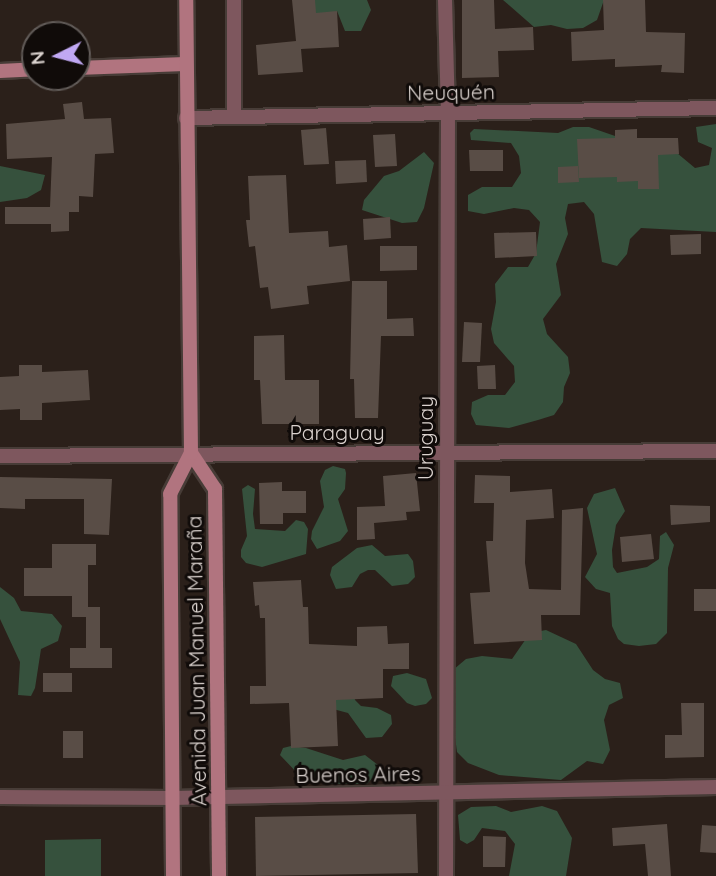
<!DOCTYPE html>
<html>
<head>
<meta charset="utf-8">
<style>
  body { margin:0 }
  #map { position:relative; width:716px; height:876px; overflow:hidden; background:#2b201a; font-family:Quicksand,sans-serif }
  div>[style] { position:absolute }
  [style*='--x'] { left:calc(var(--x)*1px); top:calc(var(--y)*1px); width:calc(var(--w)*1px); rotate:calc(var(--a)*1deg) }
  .green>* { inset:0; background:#36513d }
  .building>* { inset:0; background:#594d46 }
  .roads { filter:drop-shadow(2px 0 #473c37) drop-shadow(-2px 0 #473c37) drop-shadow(0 2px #473c37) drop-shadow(0 -2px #473c37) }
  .street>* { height:14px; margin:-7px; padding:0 7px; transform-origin:7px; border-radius:7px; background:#7e575e }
  .secondary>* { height:14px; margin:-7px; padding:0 7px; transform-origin:7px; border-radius:7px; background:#b1747f }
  span { translate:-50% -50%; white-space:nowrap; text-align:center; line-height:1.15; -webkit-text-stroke:6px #100b09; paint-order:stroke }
  .street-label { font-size:21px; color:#dad2ce }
  .north { position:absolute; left:21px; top:21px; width:70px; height:70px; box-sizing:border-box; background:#100b09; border:2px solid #615b58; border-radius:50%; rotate:264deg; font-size:19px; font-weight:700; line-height:28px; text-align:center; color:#dad2ce }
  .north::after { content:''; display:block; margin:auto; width:24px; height:32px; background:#c0a8f3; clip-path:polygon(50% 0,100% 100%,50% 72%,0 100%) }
</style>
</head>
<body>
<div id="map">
  <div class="green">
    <i style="clip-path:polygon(308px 0,367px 0,371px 10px,361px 31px,345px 31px,337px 11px,320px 19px,308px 9px)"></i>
    <i style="clip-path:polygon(503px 0,604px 0,597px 20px,583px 28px,567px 29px,551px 25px,534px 27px)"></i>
    <i style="clip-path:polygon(716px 124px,716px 232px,641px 228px,630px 239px,627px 254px,617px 266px,602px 262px,594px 214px,584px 202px,568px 204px,565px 218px,568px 234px,556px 264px,561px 295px,543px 319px,547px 334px,568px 357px,570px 373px,564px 387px,563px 402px,554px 415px,538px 420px,509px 428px,476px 425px,471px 414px,472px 402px,488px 395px,505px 395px,515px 382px,514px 366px,494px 343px,491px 329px,496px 302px,495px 284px,508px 267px,528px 267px,536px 253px,540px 222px,529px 210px,514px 208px,484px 214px,468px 211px,468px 195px,482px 187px,512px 187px,521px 173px,519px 156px,511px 143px,471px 140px,470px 133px,474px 129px,558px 133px,573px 127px,589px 127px,618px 137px,644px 156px,671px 148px,695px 168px,709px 165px,712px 148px,698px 142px,696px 127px)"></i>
    <i style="clip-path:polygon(424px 152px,434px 163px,424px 208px,417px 222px,402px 223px,362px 210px,364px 200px,384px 176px,399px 171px)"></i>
    <i style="clip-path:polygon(0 166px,45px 175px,41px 190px,27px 198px,0 202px)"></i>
    <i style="clip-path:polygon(333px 466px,345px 469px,346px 473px,345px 489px,338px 499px,348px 531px,340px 541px,317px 549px,311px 539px,312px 531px,324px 507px,320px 481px,325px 470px)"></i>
    <i style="clip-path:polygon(248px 485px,255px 489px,253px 514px,255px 529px,285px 531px,296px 520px,304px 522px,308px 529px,306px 554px,262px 567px,246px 563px,241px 557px,241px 550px,247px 536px,242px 489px)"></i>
    <i style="clip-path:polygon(615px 488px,625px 511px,616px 525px,612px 550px,613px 567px,617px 573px,647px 567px,659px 559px,660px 536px,666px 532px,674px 545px,668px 568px,667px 633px,656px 644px,639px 646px,624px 644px,618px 639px,612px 626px,610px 593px,596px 589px,585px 577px,597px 554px,587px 508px,594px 494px)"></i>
    <i style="clip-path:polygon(372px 545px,385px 556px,408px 554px,413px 561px,415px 577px,408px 584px,392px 586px,375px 570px,368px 570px,360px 574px,352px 587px,336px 589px,330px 575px,332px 567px,357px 548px)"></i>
    <i style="clip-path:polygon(0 587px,14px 598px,21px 611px,52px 614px,62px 626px,58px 641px,41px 649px,35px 688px,31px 696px,18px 695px,20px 662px,0 619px)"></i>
    <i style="clip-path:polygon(546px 630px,576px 644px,593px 670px,605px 679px,620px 683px,623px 698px,609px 705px,604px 720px,610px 750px,603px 764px,587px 761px,561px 780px,499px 775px,468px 763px,457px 752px,455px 737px,451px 686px,453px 670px,466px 659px,482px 656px,512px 659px,530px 633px)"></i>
    <i style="clip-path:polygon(407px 673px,426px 679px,432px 698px,426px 704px,415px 706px,407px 703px,391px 686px,393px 676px)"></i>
    <i style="clip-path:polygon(352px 685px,355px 700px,361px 706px,377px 708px,391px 715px,392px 724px,382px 737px,366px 738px,348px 713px,333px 709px,333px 696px)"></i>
    <i style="clip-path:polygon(291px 746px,306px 748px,343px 760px,365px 755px,378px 765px,377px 773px,367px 784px,328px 784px,300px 776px,280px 755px,283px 748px)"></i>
    <i style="clip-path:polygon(496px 806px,511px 812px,542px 806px,557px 811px,572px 838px,566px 876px,509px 876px,515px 844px,505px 831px,482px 828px,474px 840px,467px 844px,460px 840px,458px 815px,471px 807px)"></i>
    <i style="clip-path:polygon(101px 839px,101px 876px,45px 876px,45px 840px)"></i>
  </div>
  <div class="building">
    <i style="clip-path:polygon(292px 0,315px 0,316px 13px,337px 11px,339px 47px,301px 49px,303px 72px,258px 75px,256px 45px,296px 41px)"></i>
    <i style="clip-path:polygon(462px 0,494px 0,495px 29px,533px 27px,534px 50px,498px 51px,499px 77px,462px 78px)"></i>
    <i style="clip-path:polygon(603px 0,645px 0,646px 32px,685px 33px,684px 73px,661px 72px,662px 65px,615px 67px,615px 59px,572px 61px,571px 32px,604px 30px)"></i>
    <i style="clip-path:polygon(82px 102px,84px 119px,111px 118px,114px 153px,95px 154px,93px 197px,79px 196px,79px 212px,69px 212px,69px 231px,51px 232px,51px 224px,5px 224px,5px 207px,50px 207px,52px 157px,7px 159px,6px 124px,65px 119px,63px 104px)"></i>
    <i style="clip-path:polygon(326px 128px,329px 164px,304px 165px,301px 130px)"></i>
    <i style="clip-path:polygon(637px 129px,637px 138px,678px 138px,679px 154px,658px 155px,659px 189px,638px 189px,638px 181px,617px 182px,617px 177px,579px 178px,577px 139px,615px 138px,615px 130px)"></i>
    <i style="clip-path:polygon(395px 134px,397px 166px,375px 167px,373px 135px)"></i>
    <i style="clip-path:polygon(469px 150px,503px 150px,503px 171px,470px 171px)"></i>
    <i style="clip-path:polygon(366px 160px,367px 182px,336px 184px,335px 161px)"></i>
    <i style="clip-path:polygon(578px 166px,579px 182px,558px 183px,558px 167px)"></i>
    <i style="clip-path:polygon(286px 175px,289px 233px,328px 231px,329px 247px,347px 245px,350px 281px,307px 286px,309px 304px,271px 309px,268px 287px,260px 288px,255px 246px,249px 247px,246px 220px,250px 220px,248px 176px)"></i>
    <i style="clip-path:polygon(390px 217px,391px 238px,364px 240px,363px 219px)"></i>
    <i style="clip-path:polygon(536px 232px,537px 256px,495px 258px,494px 233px)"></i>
    <i style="clip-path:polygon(701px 234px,701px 254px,671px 255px,670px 235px)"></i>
    <i style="clip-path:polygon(380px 246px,417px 246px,417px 270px,380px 271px)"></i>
    <i style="clip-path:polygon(352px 281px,387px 281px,387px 319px,413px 318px,414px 336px,381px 336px,378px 418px,355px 418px,354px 379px,350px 379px)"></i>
    <i style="clip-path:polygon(464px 322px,482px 323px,480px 362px,462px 362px)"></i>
    <i style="clip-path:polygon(284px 335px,285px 380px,319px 380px,319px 424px,262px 424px,260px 380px,254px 380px,254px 336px)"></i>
    <i style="clip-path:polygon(19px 365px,42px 365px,42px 372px,88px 370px,90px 400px,42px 403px,42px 420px,20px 420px,20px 409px,0 410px,0 377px,19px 376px)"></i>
    <i style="clip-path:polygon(495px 365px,496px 389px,478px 389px,477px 366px)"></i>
    <i style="clip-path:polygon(416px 473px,420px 511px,406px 512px,407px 520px,374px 523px,375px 539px,357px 540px,357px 507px,385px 506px,383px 476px)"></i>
    <i style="clip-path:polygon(475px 475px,510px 476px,510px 492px,552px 489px,554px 518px,526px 520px,525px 563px,529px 589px,561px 590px,562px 510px,583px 508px,580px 615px,541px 615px,542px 640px,474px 644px,470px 593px,490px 592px,486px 541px,493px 541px,494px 503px,474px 503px)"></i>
    <i style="clip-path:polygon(0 477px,112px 479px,109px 535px,84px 534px,84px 499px,25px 499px,25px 509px,0 508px)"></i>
    <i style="clip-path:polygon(282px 482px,282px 491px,306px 491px,306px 513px,283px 513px,283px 524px,260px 524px,259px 483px)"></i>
    <i style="clip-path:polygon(670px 505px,710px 506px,710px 522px,671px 525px)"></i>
    <i style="clip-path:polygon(651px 534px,654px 559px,622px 562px,620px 537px)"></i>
    <i style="clip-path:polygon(52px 544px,96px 544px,96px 565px,88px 565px,88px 607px,100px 607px,100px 648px,112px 648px,112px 668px,70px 668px,70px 648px,86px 648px,86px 617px,72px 617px,72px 596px,24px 596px,24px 568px,52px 568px)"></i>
    <i style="clip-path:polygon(301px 580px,303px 607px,308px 607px,309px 644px,357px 646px,357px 627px,387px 626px,388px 644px,409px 643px,409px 669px,383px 669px,383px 698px,336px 700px,338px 746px,291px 748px,289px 703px,250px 704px,250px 686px,266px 686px,265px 618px,260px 618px,259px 605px,255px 606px,253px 582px)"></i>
    <i style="clip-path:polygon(694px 589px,716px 589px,716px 611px,694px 611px)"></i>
    <i style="clip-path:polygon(43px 673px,72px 673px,72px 692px,43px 692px)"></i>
    <i style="clip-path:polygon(681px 703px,704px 703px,704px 757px,665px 758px,665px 735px,682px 735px)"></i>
    <i style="clip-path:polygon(63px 731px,83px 731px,83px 758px,63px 758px)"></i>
    <i style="clip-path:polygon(416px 814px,418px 873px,256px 876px,255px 817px)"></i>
    <i style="clip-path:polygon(667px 824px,671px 876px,648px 876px,645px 844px,613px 846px,612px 828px)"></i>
    <i style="clip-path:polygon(702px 825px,716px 826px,716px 853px,700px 852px)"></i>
    <i style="clip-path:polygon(483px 836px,506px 837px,505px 867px,483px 867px)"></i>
  </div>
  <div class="roads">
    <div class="street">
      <i style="--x:445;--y:0;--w:113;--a:88.5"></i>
      <i style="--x:448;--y:113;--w:763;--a:90.15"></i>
      <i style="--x:234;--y:117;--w:117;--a:-90"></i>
      <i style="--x:186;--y:118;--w:530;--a:-1.08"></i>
      <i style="--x:0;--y:456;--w:716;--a:-0.4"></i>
      <i style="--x:0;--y:797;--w:172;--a:0.3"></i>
      <i style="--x:172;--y:798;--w:544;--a:-1.16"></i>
    </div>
    <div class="secondary">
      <i style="--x:77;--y:68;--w:108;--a:-2.1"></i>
      <i style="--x:0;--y:71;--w:35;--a:-3"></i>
      <i style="--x:191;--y:453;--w:43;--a:56.3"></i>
      <i style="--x:215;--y:489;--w:387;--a:89.4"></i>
      <i style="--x:173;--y:876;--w:382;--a:-90.4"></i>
      <i style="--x:170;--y:494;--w:46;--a:-62.9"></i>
      <i style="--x:191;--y:453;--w:453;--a:-90.6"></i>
    </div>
  </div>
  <div class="street-label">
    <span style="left:451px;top:92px;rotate:-1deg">Neuquén</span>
    <span style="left:337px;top:432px">Paraguay</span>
    <span style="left:425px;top:438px;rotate:-90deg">Uruguay</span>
    <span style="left:196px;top:661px;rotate:-91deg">Avenida Juan Manuel Maraña</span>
    <span style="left:358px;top:774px;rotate:-1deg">Buenos Aires</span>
  </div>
  <div class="north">N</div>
</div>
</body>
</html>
